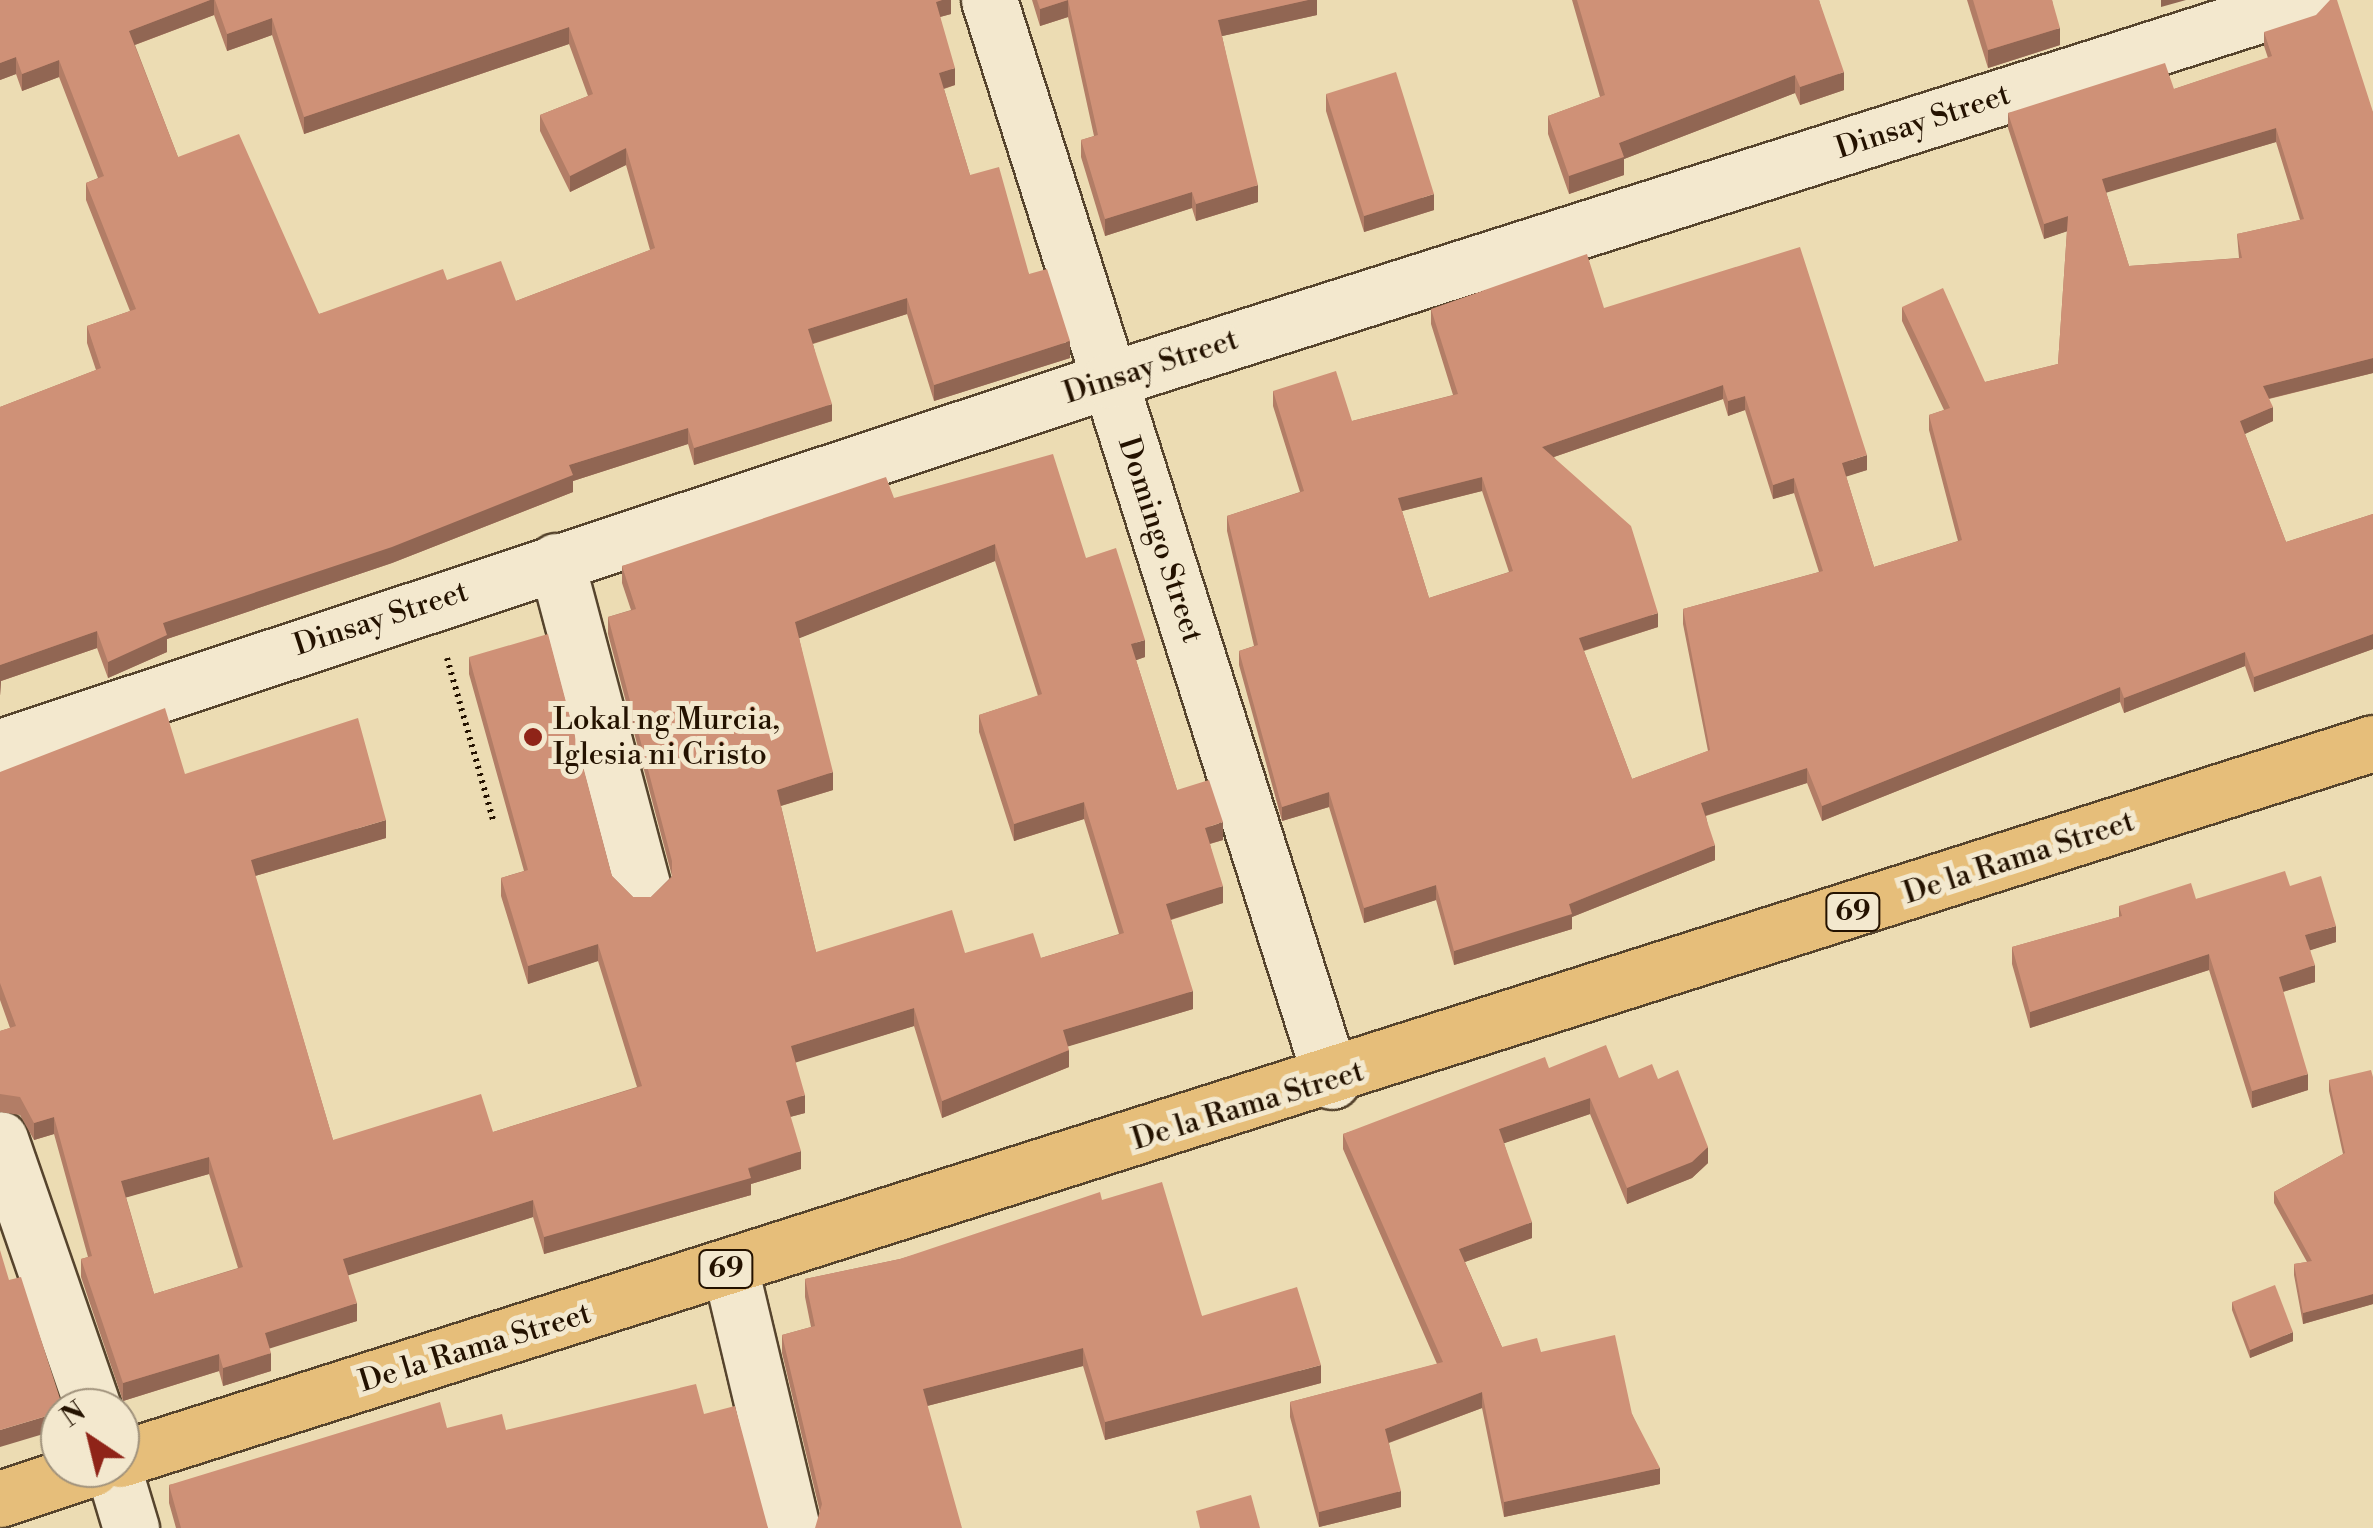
<!DOCTYPE html>
<html>
<head>
<meta charset="utf-8">
<style>
  body { margin:0 }
  #map { position:relative; width:2373px; height:1528px; overflow:hidden; background:#ecdcb3; font-family:"Libre Bodoni",serif }
  div>[style] { position:absolute }
  [style*='--x'] { left:calc(var(--x)*1px); top:calc(var(--y)*1px); width:calc(var(--w)*1px); rotate:calc(var(--a)*1deg) }
  .path>* { height:6px; margin-top:-3px; transform-origin:0; background:repeating-linear-gradient(90deg,#241200 0 2.5px,transparent 0 7.5px) }
  .roads { filter:drop-shadow(2px 0 #56442d) drop-shadow(-2px 0 #56442d) drop-shadow(0 2px #56442d) drop-shadow(0 -2px #56442d) }
  .minor>* { height:55px; margin:-27.5px; padding:0 27.5px; transform-origin:27.5px; border-radius:27.5px; background:#f3e8ce }
  .highway>* { height:55px; margin:-27.5px; padding:0 27.5px; transform-origin:27.5px; border-radius:27.5px; background:#e6be7a }
  .wall>* { inset:0; background:#b27d66 }
  .shaded-wall>* { inset:0; background:#916653 }
  .building>* { inset:0; background:#cf9177 }
  .dots>* { width:28px; height:28px; translate:-50% -50%; box-sizing:border-box; border:5px solid #f3e8ce; border-radius:50% }
  span { translate:-50% -50%; white-space:nowrap; text-align:center; line-height:1.15; -webkit-text-stroke:10px #f3e8ce; paint-order:stroke }
  .shield-label span { padding:2px 8px; background:#f3e8ce; border:2px solid; border-radius:8px; -webkit-text-stroke-width:0 }
  .shield-label { font-size:28px; color:#241200; font-weight:700 }
  .street-label { font-size:30px; color:#241200 }
  .poi-label { font-size:30px; color:#241200 }
  .left { translate:0 -50%; text-align:left }
  .north { position:absolute; left:40px; top:1388px; width:100px; height:100px; box-sizing:border-box; background:#f3e8ce; border:2px solid #a0927c; border-radius:50%; rotate:325deg; font-size:28px; font-weight:700; line-height:40px; text-align:center; color:#241200 }
  .north::after { content:''; display:block; margin:auto; width:35px; height:45px; background:#8f2418; clip-path:polygon(50% 0,100% 100%,50% 72%,0 100%) }
</style>
</head>
<body>
<div id="map">
  <div class="path">
    <i style="--x:447;--y:658;--w:168;--a:74.1"></i>
  </div>
  <div class="roads">
    <div class="minor">
      <i style="--x:989;--y:0;--w:1134;--a:72.4"></i>
      <i style="--x:556;--y:561;--w:335;--a:75.1"></i>
      <i style="--x:0;--y:747;--w:1168;--a:-18.31"></i>
      <i style="--x:1109;--y:380;--w:1256;--a:-17.61"></i>
      <i style="--x:0;--y:1139;--w:285;--a:70.9"></i>
      <i style="--x:730;--y:1268;--w:267;--a:76.6"></i>
      <i style="--x:113;--y:1468;--w:63;--a:73.3"></i>
    </div>
    <div class="highway">
      <i style="--x:120;--y:1459;--w:2364;--a:-17.63"></i>
      <i style="--x:0;--y:1499;--w:97;--a:-18.6"></i>
    </div>
  </div>
  <div class="wall">
    <i style="clip-path:polygon(evenodd,0 0,951px 0,951px 14px,940px 17px,955px 85px,944px 89px,970px 175px,1029px 274px,1070px 358px,934px 401px,907px 314px,813px 344px,832px 421px,694px 465px,688px 444px,573px 481px,573px 492px,392px 563px,167px 639px,167px 652px,108px 678px,97px 648px,1px 681px,0 696px,0 407px,96px 370px,87px 343px,87px 326px,130px 311px,86px 200px,86px 183px,98px 178px,59px 77px,22px 91px,16px 74px,0 80px,0 0,214px 15px,227px 51px,272px 35px,304px 134px,569px 44px,588px 96px,540px 115px,540px 131px,570px 192px,626px 165px,650px 250px,516px 301px,447px 280px,319px 314px,178px 157px,135px 45px,214px 15px)"></i>
    <i style="clip-path:polygon(1032px 0,1317px 0,1317px 15px,1222px 36px,1258px 202px,1196px 221px,1192px 208px,1105px 236px,1081px 157px,1081px 140px,1094px 136px,1068px 17px,1040px 26px)"></i>
    <i style="clip-path:polygon(1572px 0,1819px 0,1844px 90px,1800px 105px,1795px 93px,1624px 159px,1624px 175px,1569px 194px,1548px 134px,1548px 116px,1600px 97px)"></i>
    <i style="clip-path:polygon(1967px 0,2052px 0,2060px 45px,1988px 68px)"></i>
    <i style="clip-path:polygon(evenodd,2264px 32px,2373px 112px,2373px 373px,2269px 399px,2273px 421px,2245px 434px,2286px 542px,2373px 514px,2373px 649px,2254px 692px,2245px 666px,2124px 713px,2120px 702px,1822px 821px,1807px 783px,1706px 816px,1715px 860px,1572px 917px,1572px 929px,1454px 965px,1436px 900px,1364px 923px,1329px 807px,1282px 821px,1239px 665px,1239px 651px,1254px 646px,1227px 531px,1227px 516px,1300px 492px,1273px 406px,1273px 391px,1352px 421px,1453px 395px,1431px 324px,1431px 309px,1604px 308px,1867px 470px,1846px 476px,1874px 567px,1958px 541px,1929px 430px,1929px 415px,1944px 410px,1902px 321px,1902px 307px,1985px 382px,2058px 364px,2067px 231px,2044px 239px,2008px 128px,2008px 113px,2174px 89px,2268px 58px,2264px 46px,2264px 32px,2276px 142px,2300px 220px,2237px 234px,2239px 258px,2129px 266px,2106px 192px,2276px 142px,2264px 32px,1723px 399px,1728px 416px,1745px 410px,1773px 499px,1794px 493px,1819px 572px,1683px 609px,1683px 624px,1708px 751px,1632px 779px,1584px 651px,1658px 627px,1554px 457px,1723px 399px,2264px 32px,1482px 491px,1509px 572px,1429px 598px,1402px 511px,1482px 491px)"></i>
    <i style="clip-path:polygon(1326px 94px,1434px 210px,1364px 232px,1326px 111px)"></i>
    <i style="clip-path:polygon(evenodd,894px 498px,1086px 558px,1145px 657px,1136px 660px,1177px 790px,1223px 840px,1210px 844px,1223px 903px,1171px 920px,1193px 1009px,1068px 1046px,1069px 1067px,942px 1118px,914px 1026px,795px 1062px,805px 1113px,790px 1117px,801px 1169px,751px 1184px,751px 1195px,544px 1254px,533px 1217px,348px 1275px,357px 1321px,269px 1348px,271px 1371px,223px 1386px,219px 1371px,123px 1401px,81px 1277px,81px 1259px,88px 1257px,54px 1134px,34px 1140px,20px 1115px,0 1112px,0 1031px,10px 1028px,0 1000px,0 772px,185px 774px,386px 838px,255px 876px,333px 1140px,493px 1132px,637px 1087px,598px 961px,528px 984px,501px 896px,501px 878px,524px 871px,469px 674px,469px 657px,612px 876px,633px 897px,651px 897px,672px 876px,608px 634px,608px 617px,631px 610px,622px 583px,622px 566px,894px 498px,995px 561px,1038px 696px,979px 715px,979px 732px,1014px 841px,1084px 819px,1119px 934px,1041px 958px,965px 953px,816px 952px,781px 806px,833px 790px,799px 638px,995px 561px,894px 498px,209px 1174px,238px 1268px,154px 1294px,126px 1197px,209px 1174px)"></i>
    <i style="clip-path:polygon(2290px 886px,2336px 942px,2310px 950px,2315px 982px,2283px 992px,2308px 1090px,2252px 1108px,2209px 970px,2030px 1028px,2012px 964px,2012px 947px,2119px 917px,2119px 906px,2196px 899px)"></i>
    <i style="clip-path:polygon(1549px 1068px,1619px 1078px,1658px 1079px,1708px 1163px,1692px 1178px,1627px 1204px,1590px 1114px,1504px 1143px,1532px 1238px,1465px 1262px,1502px 1347px,1541px 1352px,1632px 1414px,1660px 1484px,1504px 1517px,1482px 1408px,1389px 1443px,1401px 1507px,1319px 1527px,1290px 1417px,1290px 1402px,1437px 1364px,1343px 1149px,1343px 1134px)"></i>
    <i style="clip-path:polygon(2373px 1077px,2373px 1304px,2303px 1324px,2294px 1275px,2294px 1264px,2307px 1262px,2274px 1203px,2274px 1192px,2343px 1154px,2329px 1091px,2329px 1080px)"></i>
    <i style="clip-path:polygon(1102px 1200px,1202px 1316px,1321px 1383px,1105px 1440px,1083px 1366px,927px 1406px,820px 1512px,782px 1353px,782px 1335px,811px 1327px,805px 1297px,805px 1279px,900px 1259px)"></i>
    <i style="clip-path:polygon(2232px 1302px,2293px 1341px,2250px 1358px,2232px 1310px)"></i>
    <i style="clip-path:polygon(704px 1414px,768px 1528px,176px 1528px,169px 1503px,169px 1485px,447px 1428px,506px 1430px)"></i>
  </div>
  <div class="shaded-wall">
    <i style="clip-path:polygon(210px 0,214px 0,214px 15px,129px 47px,129px 31px)"></i>
    <i style="clip-path:polygon(942px 0,951px 0,951px 14px,936px 18px,936px 2px)"></i>
    <i style="clip-path:polygon(1068px 0,1068px 17px,1040px 26px,1040px 9px)"></i>
    <i style="clip-path:polygon(1308px 0,1317px 0,1317px 15px,1218px 37px,1218px 20px)"></i>
    <i style="clip-path:polygon(2161px 0,2186px 0,2161px 7px)"></i>
    <i style="clip-path:polygon(272px 18px,272px 35px,227px 51px,227px 34px)"></i>
    <i style="clip-path:polygon(569px 27px,569px 44px,304px 134px,304px 117px)"></i>
    <i style="clip-path:polygon(2060px 28px,2060px 45px,1988px 68px,1988px 50px)"></i>
    <i style="clip-path:polygon(16px 57px,16px 74px,0 80px,0 63px)"></i>
    <i style="clip-path:polygon(59px 60px,59px 77px,22px 91px,22px 74px)"></i>
    <i style="clip-path:polygon(955px 68px,955px 85px,939px 90px,939px 73px)"></i>
    <i style="clip-path:polygon(1844px 72px,1844px 90px,1800px 105px,1800px 87px)"></i>
    <i style="clip-path:polygon(1795px 75px,1795px 93px,1624px 159px,1624px 175px,1569px 194px,1569px 176px,1619px 143px)"></i>
    <i style="clip-path:polygon(2276px 128px,2276px 142px,2102px 194px,2102px 179px)"></i>
    <i style="clip-path:polygon(626px 148px,626px 165px,570px 192px,570px 176px)"></i>
    <i style="clip-path:polygon(1258px 185px,1258px 202px,1196px 221px,1196px 204px)"></i>
    <i style="clip-path:polygon(1192px 192px,1192px 208px,1105px 236px,1105px 219px)"></i>
    <i style="clip-path:polygon(1434px 194px,1434px 210px,1364px 232px,1364px 216px)"></i>
    <i style="clip-path:polygon(2068px 216px,2068px 231px,2044px 239px,2044px 224px)"></i>
    <i style="clip-path:polygon(907px 298px,907px 314px,808px 345px,808px 329px)"></i>
    <i style="clip-path:polygon(1070px 341px,1070px 358px,934px 401px,934px 385px)"></i>
    <i style="clip-path:polygon(2373px 358px,2373px 373px,2263px 400px,2263px 386px)"></i>
    <i style="clip-path:polygon(1723px 385px,1723px 399px,1542px 461px,1542px 447px)"></i>
    <i style="clip-path:polygon(1745px 396px,1745px 410px,1728px 416px,1728px 401px)"></i>
    <i style="clip-path:polygon(832px 404px,832px 421px,694px 465px,694px 448px)"></i>
    <i style="clip-path:polygon(2273px 407px,2273px 421px,2240px 436px,2240px 421px)"></i>
    <i style="clip-path:polygon(688px 428px,688px 444px,573px 481px,573px 492px,392px 563px,167px 639px,167px 652px,108px 678px,108px 662px,163px 623px,569px 465px)"></i>
    <i style="clip-path:polygon(1867px 455px,1867px 470px,1842px 478px,1842px 463px)"></i>
    <i style="clip-path:polygon(1482px 477px,1482px 491px,1398px 512px,1398px 498px)"></i>
    <i style="clip-path:polygon(1794px 478px,1794px 493px,1773px 499px,1773px 485px)"></i>
    <i style="clip-path:polygon(995px 544px,995px 561px,795px 640px,795px 622px)"></i>
    <i style="clip-path:polygon(1658px 613px,1658px 627px,1579px 652px,1579px 638px)"></i>
    <i style="clip-path:polygon(97px 631px,97px 648px,1px 681px,0 696px,0 665px)"></i>
    <i style="clip-path:polygon(2373px 634px,2373px 649px,2254px 692px,2254px 677px)"></i>
    <i style="clip-path:polygon(1145px 640px,1145px 657px,1131px 662px,1131px 644px)"></i>
    <i style="clip-path:polygon(2245px 652px,2245px 666px,2124px 713px,2124px 698px)"></i>
    <i style="clip-path:polygon(2120px 687px,2120px 702px,1822px 821px,1822px 806px)"></i>
    <i style="clip-path:polygon(1807px 768px,1807px 783px,1701px 817px,1701px 803px)"></i>
    <i style="clip-path:polygon(833px 772px,833px 790px,777px 807px,777px 790px)"></i>
    <i style="clip-path:polygon(1329px 792px,1329px 807px,1282px 821px,1282px 807px)"></i>
    <i style="clip-path:polygon(1084px 802px,1084px 819px,1014px 841px,1014px 824px)"></i>
    <i style="clip-path:polygon(386px 820px,386px 838px,251px 877px,251px 860px)"></i>
    <i style="clip-path:polygon(1223px 822px,1223px 840px,1205px 845px,1205px 828px)"></i>
    <i style="clip-path:polygon(1715px 845px,1715px 860px,1572px 917px,1572px 929px,1454px 965px,1454px 951px)"></i>
    <i style="clip-path:polygon(1436px 885px,1436px 900px,1364px 923px,1364px 908px)"></i>
    <i style="clip-path:polygon(1223px 886px,1223px 903px,1166px 921px,1166px 904px)"></i>
    <i style="clip-path:polygon(2336px 926px,2336px 942px,2305px 952px,2305px 935px)"></i>
    <i style="clip-path:polygon(598px 944px,598px 961px,528px 984px,528px 966px)"></i>
    <i style="clip-path:polygon(2209px 954px,2209px 970px,2030px 1028px,2030px 1012px)"></i>
    <i style="clip-path:polygon(2315px 965px,2315px 982px,2279px 993px,2279px 977px)"></i>
    <i style="clip-path:polygon(1193px 991px,1193px 1009px,1063px 1048px,1063px 1030px)"></i>
    <i style="clip-path:polygon(914px 1008px,914px 1026px,791px 1064px,791px 1046px)"></i>
    <i style="clip-path:polygon(1069px 1050px,1069px 1067px,942px 1118px,942px 1101px)"></i>
    <i style="clip-path:polygon(2308px 1074px,2308px 1090px,2252px 1108px,2252px 1091px)"></i>
    <i style="clip-path:polygon(805px 1095px,805px 1113px,786px 1118px,786px 1101px)"></i>
    <i style="clip-path:polygon(1590px 1098px,1590px 1114px,1499px 1145px,1499px 1129px)"></i>
    <i style="clip-path:polygon(54px 1117px,54px 1134px,34px 1140px,34px 1123px)"></i>
    <i style="clip-path:polygon(1708px 1147px,1708px 1163px,1692px 1178px,1627px 1204px,1627px 1188px)"></i>
    <i style="clip-path:polygon(801px 1151px,801px 1169px,751px 1184px,751px 1195px,544px 1254px,544px 1237px)"></i>
    <i style="clip-path:polygon(209px 1157px,209px 1174px,121px 1199px,121px 1181px)"></i>
    <i style="clip-path:polygon(533px 1200px,533px 1217px,343px 1277px,343px 1259px)"></i>
    <i style="clip-path:polygon(1532px 1222px,1532px 1238px,1459px 1264px,1459px 1249px)"></i>
    <i style="clip-path:polygon(2373px 1294px,2373px 1304px,2303px 1324px,2303px 1313px)"></i>
    <i style="clip-path:polygon(357px 1303px,357px 1321px,265px 1350px,265px 1333px)"></i>
    <i style="clip-path:polygon(2293px 1332px,2293px 1341px,2250px 1358px,2250px 1350px)"></i>
    <i style="clip-path:polygon(1083px 1348px,1083px 1366px,923px 1407px,923px 1389px)"></i>
    <i style="clip-path:polygon(271px 1353px,271px 1371px,223px 1386px,223px 1368px)"></i>
    <i style="clip-path:polygon(219px 1354px,219px 1371px,123px 1401px,123px 1383px)"></i>
    <i style="clip-path:polygon(1321px 1365px,1321px 1383px,1105px 1440px,1105px 1422px)"></i>
    <i style="clip-path:polygon(1482px 1392px,1482px 1408px,1385px 1444px,1385px 1429px)"></i>
    <i style="clip-path:polygon(60px 1412px,60px 1429px,0 1447px,0 1430px)"></i>
    <i style="clip-path:polygon(1660px 1468px,1660px 1484px,1504px 1517px,1504px 1502px)"></i>
    <i style="clip-path:polygon(1401px 1491px,1401px 1507px,1319px 1527px,1319px 1512px)"></i>
  </div>
  <div class="building">
    <i style="clip-path:polygon(0 0,210px 0,129px 31px,178px 157px,239px 134px,319px 314px,443px 269px,447px 280px,501px 261px,516px 301px,655px 248px,626px 148px,570px 176px,540px 115px,593px 94px,569px 27px,304px 117px,272px 18px,227px 34px,215px 0,942px 0,936px 2px,955px 68px,939px 73px,970px 175px,999px 167px,1029px 274px,1047px 269px,1070px 341px,934px 385px,907px 298px,808px 329px,832px 404px,694px 448px,688px 428px,569px 465px,573px 475px,392px 547px,163px 623px,167px 635px,108px 662px,97px 631px,0 665px,0 407px,101px 368px,87px 326px,136px 309px,86px 183px,104px 176px,59px 60px,22px 74px,16px 57px,0 63px)"></i>
    <i style="clip-path:polygon(1037px 0,1068px 0,1040px 9px)"></i>
    <i style="clip-path:polygon(1068px 0,1308px 0,1218px 20px,1258px 185px,1196px 204px,1192px 192px,1105px 219px,1081px 140px,1098px 135px)"></i>
    <i style="clip-path:polygon(1577px 0,1819px 0,1844px 72px,1800px 87px,1795px 75px,1619px 143px,1624px 157px,1569px 176px,1548px 116px,1605px 95px)"></i>
    <i style="clip-path:polygon(1973px 0,2052px 0,2060px 28px,1988px 50px)"></i>
    <i style="clip-path:polygon(evenodd,2330px 0,2337px 0,2373px 112px,2373px 358px,2263px 386px,2273px 407px,2240px 421px,2286px 542px,2373px 514px,2373px 634px,2254px 677px,2245px 652px,2124px 698px,2120px 687px,1822px 806px,1807px 768px,1701px 803px,1715px 845px,1569px 904px,1572px 914px,1454px 951px,1436px 885px,1364px 908px,1329px 792px,1282px 807px,1239px 651px,1258px 645px,1227px 516px,1304px 491px,1273px 391px,1336px 371px,1352px 421px,1458px 394px,1431px 309px,1587px 254px,1604px 308px,1800px 247px,1867px 455px,1842px 463px,1874px 567px,1962px 540px,1929px 415px,1950px 408px,1902px 307px,1943px 288px,1985px 382px,2058px 364px,2068px 216px,2044px 224px,2008px 113px,2165px 63px,2174px 89px,2272px 56px,2264px 32px,2316px 15px,2330px 0,2276px 128px,2304px 219px,2237px 234px,2242px 258px,2129px 266px,2102px 179px,2276px 128px,2330px 0,1723px 385px,1728px 401px,1745px 396px,1773px 485px,1794px 478px,1823px 571px,1683px 609px,1710px 750px,1632px 779px,1579px 638px,1658px 613px,1631px 526px,1542px 447px,1723px 385px,2330px 0,1482px 477px,1513px 571px,1429px 598px,1398px 498px,1482px 477px)"></i>
    <i style="clip-path:polygon(1396px 72px,1434px 194px,1364px 216px,1326px 94px)"></i>
    <i style="clip-path:polygon(evenodd,1053px 454px,1086px 558px,1116px 548px,1145px 640px,1131px 644px,1177px 790px,1209px 780px,1223px 822px,1205px 828px,1223px 886px,1166px 904px,1193px 991px,1063px 1030px,1069px 1050px,942px 1101px,914px 1008px,791px 1046px,805px 1095px,786px 1101px,801px 1151px,748px 1168px,751px 1178px,544px 1237px,533px 1200px,343px 1259px,357px 1303px,265px 1333px,271px 1353px,223px 1368px,219px 1354px,123px 1383px,81px 1259px,92px 1256px,54px 1117px,34px 1123px,20px 1097px,0 1094px,0 1031px,16px 1026px,0 983px,0 772px,165px 708px,185px 774px,358px 718px,386px 820px,251px 860px,333px 1140px,481px 1094px,493px 1132px,642px 1086px,598px 944px,528px 966px,501px 878px,528px 870px,469px 657px,548px 634px,612px 876px,633px 897px,651px 897px,672px 877px,672px 861px,608px 617px,636px 609px,622px 566px,886px 477px,894px 498px,1053px 454px,995px 544px,1042px 694px,979px 715px,1014px 824px,1084px 802px,1124px 933px,1041px 958px,1033px 933px,965px 953px,952px 910px,816px 952px,777px 790px,833px 772px,795px 622px,995px 544px,1053px 454px,209px 1157px,243px 1267px,154px 1294px,121px 1181px,209px 1157px)"></i>
    <i style="clip-path:polygon(2285px 871px,2290px 886px,2321px 876px,2336px 926px,2305px 935px,2315px 965px,2279px 977px,2308px 1074px,2252px 1091px,2209px 954px,2030px 1012px,2012px 947px,2122px 916px,2119px 906px,2191px 883px,2196px 899px)"></i>
    <i style="clip-path:polygon(1606px 1045px,1619px 1078px,1652px 1064px,1658px 1079px,1678px 1070px,1708px 1147px,1692px 1162px,1627px 1188px,1590px 1098px,1499px 1129px,1532px 1222px,1459px 1249px,1502px 1347px,1537px 1338px,1541px 1352px,1615px 1335px,1632px 1414px,1660px 1468px,1504px 1502px,1482px 1392px,1385px 1429px,1401px 1491px,1319px 1512px,1290px 1402px,1443px 1362px,1343px 1134px,1545px 1057px,1549px 1068px)"></i>
    <i style="clip-path:polygon(2371px 1070px,2373px 1077px,2373px 1294px,2303px 1313px,2294px 1264px,2312px 1261px,2274px 1192px,2345px 1153px,2329px 1080px)"></i>
    <i style="clip-path:polygon(1162px 1182px,1202px 1316px,1297px 1287px,1321px 1365px,1105px 1422px,1083px 1348px,923px 1389px,962px 1528px,815px 1528px,822px 1504px,782px 1335px,815px 1326px,805px 1279px,900px 1259px,1100px 1192px,1102px 1200px)"></i>
    <i style="clip-path:polygon(0 1250px,9px 1280px,21px 1277px,63px 1408px,60px 1408px,60px 1412px,0 1430px)"></i>
    <i style="clip-path:polygon(2275px 1285px,2293px 1332px,2250px 1350px,2232px 1302px)"></i>
    <i style="clip-path:polygon(696px 1384px,704px 1414px,735px 1406px,768px 1528px,181px 1528px,169px 1485px,440px 1402px,447px 1428px,502px 1414px,506px 1430px)"></i>
    <i style="clip-path:polygon(1251px 1495px,1260px 1528px,1200px 1528px,1196px 1511px)"></i>
  </div>
  <div class="dots">
    <i style="left:533px;top:737px;background:#8f2418"></i>
  </div>
  <div class="shield-label">
    <span style="left:1853px;top:912px">69</span>
    <span style="left:726px;top:1269px">69</span>
  </div>
  <div class="street-label">
    <span style="left:1923px;top:122px;rotate:-18deg">Dinsay Street</span>
    <span style="left:1151px;top:367px;rotate:-18deg">Dinsay Street</span>
    <span style="left:1160px;top:540px;rotate:72deg">Domingo Street</span>
    <span style="left:381px;top:619px;rotate:-18deg">Dinsay Street</span>
    <span style="left:2019px;top:858px;rotate:-18deg">De la Rama Street</span>
    <span style="left:1248px;top:1106px;rotate:-17deg">De la Rama Street</span>
    <span style="left:475px;top:1348px;rotate:-17deg">De la Rama Street</span>
  </div>
  <div class="poi-label">
    <span class="left" style="left:553px;top:737px">Lokal ng Murcia,<br>Iglesia ni Cristo</span>
  </div>
  <div class="north">N</div>
</div>
</body>
</html>
